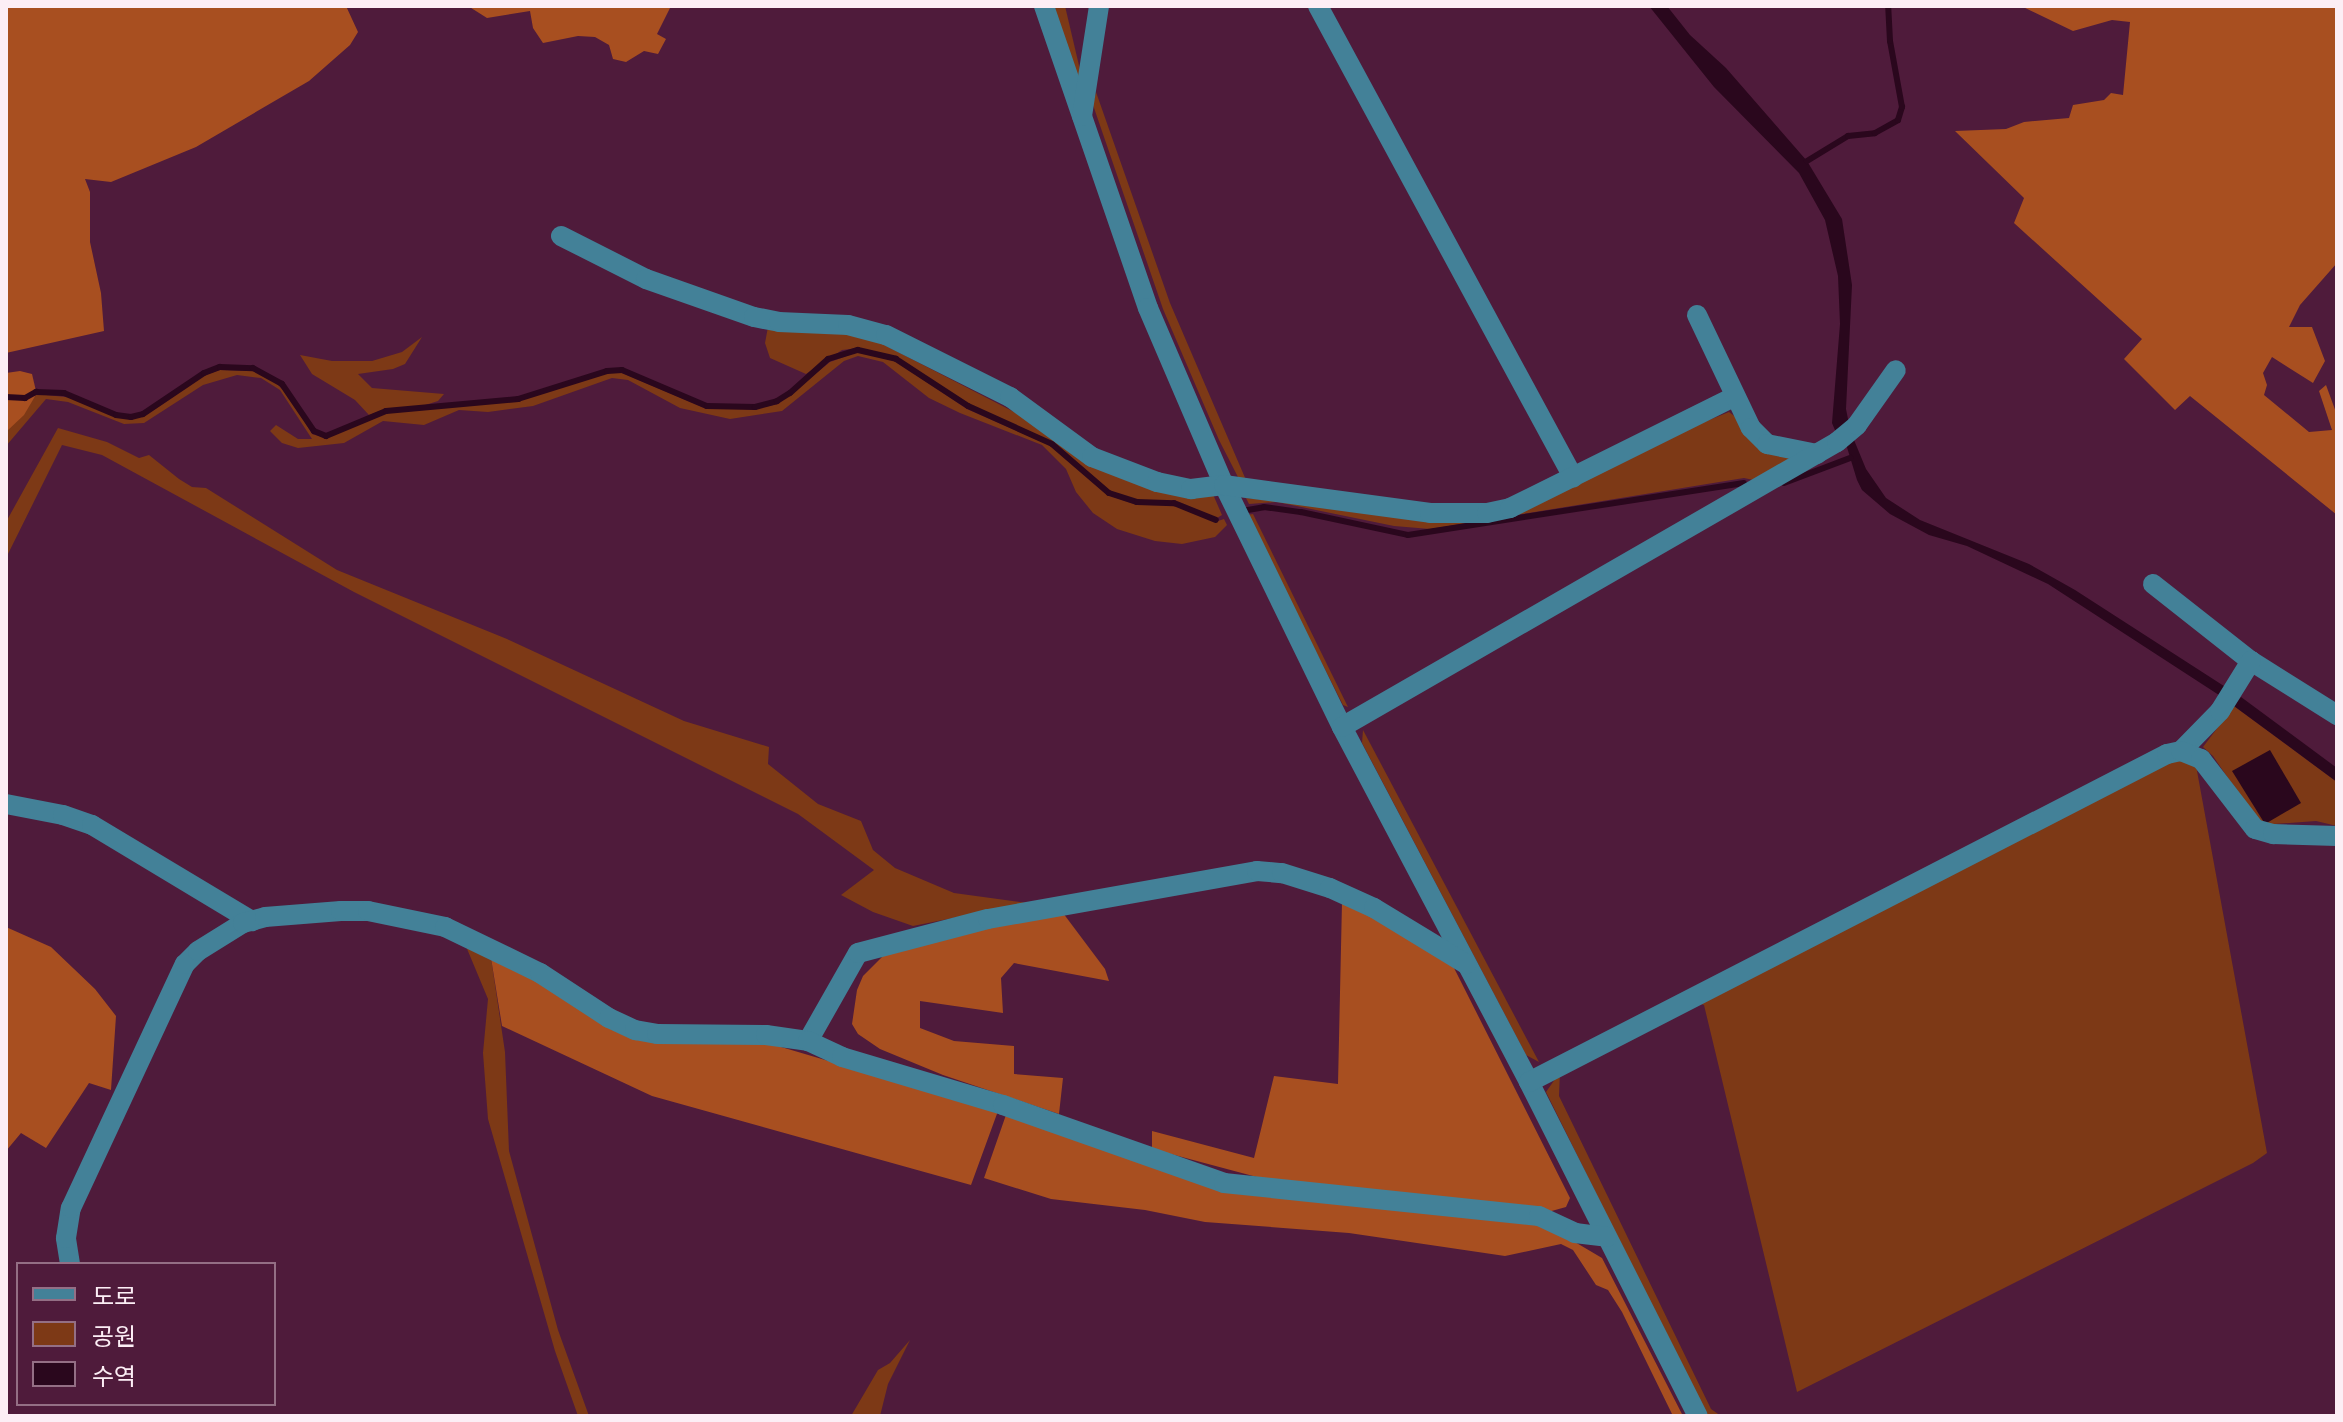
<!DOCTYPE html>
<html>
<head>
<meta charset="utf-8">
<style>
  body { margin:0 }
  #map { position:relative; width:2343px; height:1422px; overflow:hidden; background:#4f1b3b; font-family:"Fira Sans","Noto Sans KR",sans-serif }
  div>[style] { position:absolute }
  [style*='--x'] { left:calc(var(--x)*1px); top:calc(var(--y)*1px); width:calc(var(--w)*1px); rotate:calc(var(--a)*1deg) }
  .green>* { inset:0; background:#7d3916 }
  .forest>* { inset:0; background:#a84f20 }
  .water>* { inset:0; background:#2a071d }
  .stream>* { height:6px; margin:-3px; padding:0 3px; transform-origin:3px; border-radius:3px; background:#2a071d }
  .minor>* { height:20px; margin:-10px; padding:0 10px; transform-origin:10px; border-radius:10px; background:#438198 }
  span { translate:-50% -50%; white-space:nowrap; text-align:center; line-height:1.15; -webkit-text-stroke:7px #4f1b3b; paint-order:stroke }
  .frame { position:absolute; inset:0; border:8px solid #fceef5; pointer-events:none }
  .legend { position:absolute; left:16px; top:1262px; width:260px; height:144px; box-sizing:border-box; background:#4f1b3b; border:2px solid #946f85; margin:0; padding:10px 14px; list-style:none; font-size:24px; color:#fceef5 }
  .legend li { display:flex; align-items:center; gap:16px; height:40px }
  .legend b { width:40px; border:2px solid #946f85 }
</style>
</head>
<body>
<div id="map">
  <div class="green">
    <i style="clip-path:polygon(1052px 6px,1065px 6px,1081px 74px,1076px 78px)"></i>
    <i style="clip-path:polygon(1096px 92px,1170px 303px,1246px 480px,1240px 481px,1219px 440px,1163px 309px,1093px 105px)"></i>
    <i style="clip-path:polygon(768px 327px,867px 336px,1018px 414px,1058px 441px,1212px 492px,1222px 515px,1217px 518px,1174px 501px,1137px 500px,1110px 491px,1053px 442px,969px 404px,896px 357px,859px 348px,842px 350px,806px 374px,770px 358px,765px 343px)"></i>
    <i style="clip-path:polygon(422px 337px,405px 364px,393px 369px,358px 374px,372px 388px,444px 394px,438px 401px,422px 406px,385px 409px,369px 415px,355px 400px,312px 374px,300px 355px,332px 361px,372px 361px,402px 352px)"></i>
    <i style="clip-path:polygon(858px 352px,895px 361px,967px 409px,1051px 446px,1108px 495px,1137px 505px,1174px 505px,1215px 522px,1224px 519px,1227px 525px,1215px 537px,1182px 544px,1155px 541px,1117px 529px,1093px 513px,1076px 492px,1066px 469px,1042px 445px,960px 413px,929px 398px,883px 362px,858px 356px,844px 361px,782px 411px,730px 419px,680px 408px,628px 380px,612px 378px,533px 406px,488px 412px,459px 410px,424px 425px,383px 421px,344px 443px,298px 448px,282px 443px,270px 431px,276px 425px,298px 439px,312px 439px,280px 390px,261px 378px,237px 375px,203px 385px,144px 423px,124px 424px,68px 402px,46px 399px,6px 446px,6px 432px,37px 394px,75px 398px,115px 417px,131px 419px,145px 416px,205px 375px,220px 370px,253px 371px,271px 378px,290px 397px,312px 434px,326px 438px,387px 413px,518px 401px,607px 373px,622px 373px,707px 409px,755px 409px,778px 404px,830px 362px)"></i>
    <i style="clip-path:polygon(1729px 412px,1790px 458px,1758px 481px,1744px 478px,1430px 529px,1394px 526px,1277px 502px,1249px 504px,1246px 498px,1462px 519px)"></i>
    <i style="clip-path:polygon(58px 428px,107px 442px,139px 458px,149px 455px,179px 479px,192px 487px,206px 488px,337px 570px,507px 639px,684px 721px,769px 747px,768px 764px,818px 804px,861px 821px,873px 850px,895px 868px,954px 893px,1028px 903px,913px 926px,873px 912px,841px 895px,874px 870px,798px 814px,354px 592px,102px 455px,62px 445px,6px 558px,6px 522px)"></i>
    <i style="clip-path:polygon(1253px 514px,1348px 707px,1343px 705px,1247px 515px)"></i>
    <i style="clip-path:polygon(2234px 706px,2337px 782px,2337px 826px,2316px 821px,2260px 825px,2213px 756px,2203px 747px)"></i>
    <i style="clip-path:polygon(1363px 730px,1539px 1062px,1526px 1055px,1362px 743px)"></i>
    <i style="clip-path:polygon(2195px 760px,2267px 1153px,2253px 1163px,1797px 1392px,1704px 1005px,1698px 1003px,2161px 761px)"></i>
    <i style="clip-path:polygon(465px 944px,491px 958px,505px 1052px,509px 1151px,558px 1330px,589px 1416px,578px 1416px,555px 1351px,488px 1119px,483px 1053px,488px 999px)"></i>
    <i style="clip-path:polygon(1560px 1072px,1559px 1096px,1711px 1409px,1721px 1416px,1706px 1416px,1546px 1092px)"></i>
    <i style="clip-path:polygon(910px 1340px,888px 1384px,880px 1416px,851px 1416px,878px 1370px,890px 1363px)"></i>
  </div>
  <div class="forest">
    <i style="clip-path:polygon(6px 6px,346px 6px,358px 32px,350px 45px,309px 81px,196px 147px,111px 182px,85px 179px,90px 192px,90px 242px,101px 293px,104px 331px,6px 353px)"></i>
    <i style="clip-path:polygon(468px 6px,671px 6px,657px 34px,666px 39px,658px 54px,644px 51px,626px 62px,613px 59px,609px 45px,595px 37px,578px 36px,543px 43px,533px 28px,530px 11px,487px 18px)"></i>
    <i style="clip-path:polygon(2021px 6px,2337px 6px,2337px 263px,2300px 305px,2289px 327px,2312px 327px,2325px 361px,2313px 383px,2272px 357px,2263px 373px,2267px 385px,2264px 395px,2309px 432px,2332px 430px,2319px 391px,2326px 385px,2337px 415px,2337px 515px,2190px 396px,2175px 410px,2124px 359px,2142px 339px,2014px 223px,2024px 198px,1955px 131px,2006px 129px,2024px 122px,2069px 118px,2073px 105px,2104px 100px,2111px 93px,2123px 95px,2130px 22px,2112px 20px,2073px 31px)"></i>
    <i style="clip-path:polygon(20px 371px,32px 374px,36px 391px,25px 396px,6px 396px,6px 373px)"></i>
    <i style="clip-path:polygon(37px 393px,24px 415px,6px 432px,6px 398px,25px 399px)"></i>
    <i style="clip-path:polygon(1342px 902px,1390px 926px,1452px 964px,1570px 1198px,1566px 1207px,1548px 1212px,1268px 1180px,1152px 1149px,1152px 1131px,1254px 1158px,1274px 1076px,1338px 1084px)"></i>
    <i style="clip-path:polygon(1063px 913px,1105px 969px,1109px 981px,1014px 963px,1001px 978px,1003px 1013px,920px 1001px,920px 1028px,954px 1041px,1014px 1046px,1014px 1074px,1063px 1078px,1059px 1114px,943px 1075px,880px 1049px,858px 1034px,852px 1024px,857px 990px,863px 976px,884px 955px,1040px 915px)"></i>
    <i style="clip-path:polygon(6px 927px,51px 947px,95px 989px,116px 1016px,111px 1090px,89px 1083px,46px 1148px,21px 1133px,6px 1151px)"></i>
    <i style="clip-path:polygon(491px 958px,542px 981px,611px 1025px,771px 1044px,998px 1111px,971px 1185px,652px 1096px,502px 1026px)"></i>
    <i style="clip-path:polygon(1007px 1112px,1182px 1173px,1541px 1222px,1602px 1258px,1683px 1416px,1673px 1416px,1622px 1312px,1608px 1290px,1596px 1285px,1573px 1250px,1561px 1244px,1505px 1256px,1349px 1233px,1205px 1222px,1145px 1210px,1051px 1199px,984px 1178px)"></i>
  </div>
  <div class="water">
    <i style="clip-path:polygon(1649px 6px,1667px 6px,1690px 35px,1726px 68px,1807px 161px,1842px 219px,1852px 285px,1846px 409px,1849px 424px,1837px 435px,1832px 423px,1840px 324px,1838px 276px,1825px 220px,1799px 173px,1714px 87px)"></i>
    <i style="clip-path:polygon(1854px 440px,1866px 469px,1886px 498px,1920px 520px,2029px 564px,2075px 590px,2227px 688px,2222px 697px,2048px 584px,1967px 546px,1929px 535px,1890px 514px,1862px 490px,1857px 480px,1846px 444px)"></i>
    <i style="clip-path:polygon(2241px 697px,2337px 768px,2337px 782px,2234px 706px)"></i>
    <i style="clip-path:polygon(2270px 750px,2301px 803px,2265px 824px,2232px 771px)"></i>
  </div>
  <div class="stream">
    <i style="--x:1807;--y:161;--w:48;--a:-31.4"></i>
    <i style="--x:1848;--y:136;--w:27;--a:-6"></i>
    <i style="--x:1875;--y:133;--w:26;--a:-29"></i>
    <i style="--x:1898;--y:120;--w:14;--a:-73"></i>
    <i style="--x:1902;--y:107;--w:67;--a:-100.3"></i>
    <i style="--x:1890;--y:41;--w:35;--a:-93"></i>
    <i style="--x:6;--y:397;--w:19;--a:3"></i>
    <i style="--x:25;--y:398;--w:13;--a:-29"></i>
    <i style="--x:36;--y:392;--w:28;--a:2"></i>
    <i style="--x:64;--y:393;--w:56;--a:22.9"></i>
    <i style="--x:116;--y:415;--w:15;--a:8"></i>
    <i style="--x:131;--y:417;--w:12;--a:-14"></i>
    <i style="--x:143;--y:414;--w:73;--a:-33.9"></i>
    <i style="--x:204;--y:373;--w:17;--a:-21"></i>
    <i style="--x:220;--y:367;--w:33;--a:2"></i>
    <i style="--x:253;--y:368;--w:33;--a:29"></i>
    <i style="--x:282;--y:384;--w:57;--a:55.8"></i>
    <i style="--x:314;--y:431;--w:13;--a:23"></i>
    <i style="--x:326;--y:436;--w:65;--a:-22.6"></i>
    <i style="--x:386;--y:411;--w:133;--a:-5.2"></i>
    <i style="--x:518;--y:399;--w:93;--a:-17.5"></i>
    <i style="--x:607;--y:371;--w:15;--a:-4"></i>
    <i style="--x:622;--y:370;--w:92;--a:23"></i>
    <i style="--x:707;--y:406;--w:48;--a:1.2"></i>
    <i style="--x:755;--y:407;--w:23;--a:-15"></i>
    <i style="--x:777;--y:401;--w:15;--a:-32"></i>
    <i style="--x:790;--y:393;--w:51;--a:-41.8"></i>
    <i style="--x:828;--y:359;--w:31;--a:-17"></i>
    <i style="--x:858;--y:350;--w:39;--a:13"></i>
    <i style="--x:896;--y:359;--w:86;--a:33.1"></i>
    <i style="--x:968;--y:406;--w:92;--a:24.3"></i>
    <i style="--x:1052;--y:444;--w:75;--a:40.7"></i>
    <i style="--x:1109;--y:493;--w:29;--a:18"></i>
    <i style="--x:1137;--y:502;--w:37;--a:2"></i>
    <i style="--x:1174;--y:503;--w:45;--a:22"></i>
    <i style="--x:1784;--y:483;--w:71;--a:-20.7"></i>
    <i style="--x:1242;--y:511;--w:22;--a:-10"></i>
    <i style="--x:1264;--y:507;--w:37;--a:8"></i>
    <i style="--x:1301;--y:512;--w:109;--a:12.1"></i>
    <i style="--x:1408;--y:535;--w:340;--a:-8.8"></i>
  </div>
  <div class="minor">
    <i style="--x:1044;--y:6;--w:319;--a:71"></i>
    <i style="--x:1148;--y:308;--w:193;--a:66.8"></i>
    <i style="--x:1224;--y:485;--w:269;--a:64"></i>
    <i style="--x:1342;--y:727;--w:401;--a:62.2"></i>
    <i style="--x:1529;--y:1082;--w:374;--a:63.2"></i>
    <i style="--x:1318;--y:6;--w:536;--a:61.57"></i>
    <i style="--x:1082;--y:116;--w:111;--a:-81.2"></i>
    <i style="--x:561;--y:236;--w:95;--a:26.8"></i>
    <i style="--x:646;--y:279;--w:114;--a:19.4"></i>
    <i style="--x:754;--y:317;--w:25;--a:11"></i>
    <i style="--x:779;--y:322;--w:69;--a:2.5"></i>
    <i style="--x:848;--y:325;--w:39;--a:15"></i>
    <i style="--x:886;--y:335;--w:139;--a:26.6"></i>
    <i style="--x:1010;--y:397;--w:102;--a:36.2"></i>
    <i style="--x:1092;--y:457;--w:70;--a:21"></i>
    <i style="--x:1157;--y:482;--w:35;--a:12"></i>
    <i style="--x:1191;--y:489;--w:33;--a:-7"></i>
    <i style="--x:1224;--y:485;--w:208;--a:7.7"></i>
    <i style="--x:1430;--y:513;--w:57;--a:0"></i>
    <i style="--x:1487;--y:513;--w:24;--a:-12"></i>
    <i style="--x:1510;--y:508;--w:250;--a:-26.4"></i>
    <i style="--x:1697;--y:315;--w:125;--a:64.5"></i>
    <i style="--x:1751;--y:428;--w:23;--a:45"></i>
    <i style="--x:1767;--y:444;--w:51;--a:11.3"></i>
    <i style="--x:2153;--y:584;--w:125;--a:38.2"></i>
    <i style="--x:2251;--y:661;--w:102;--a:32.1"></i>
    <i style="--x:1342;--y:727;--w:571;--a:-29.93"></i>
    <i style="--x:1837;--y:442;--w:26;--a:-40"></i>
    <i style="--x:1857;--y:425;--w:67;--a:-54.7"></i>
    <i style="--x:2181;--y:751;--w:56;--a:-45.7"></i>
    <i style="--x:2220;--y:711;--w:59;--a:-58.2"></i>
    <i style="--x:6;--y:804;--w:58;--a:10.9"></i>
    <i style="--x:63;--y:815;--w:31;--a:19"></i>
    <i style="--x:92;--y:825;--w:187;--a:31"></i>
    <i style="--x:808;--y:1041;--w:101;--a:-60.4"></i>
    <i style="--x:858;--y:953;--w:134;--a:-14.7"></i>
    <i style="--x:988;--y:919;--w:273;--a:-10.1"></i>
    <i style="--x:1257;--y:871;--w:25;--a:5"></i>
    <i style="--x:1282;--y:873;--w:50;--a:17.4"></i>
    <i style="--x:1330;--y:888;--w:48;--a:24.4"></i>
    <i style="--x:1374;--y:908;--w:108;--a:31.3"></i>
    <i style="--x:1529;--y:1082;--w:717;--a:-27.21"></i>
    <i style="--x:2167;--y:754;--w:14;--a:-12"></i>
    <i style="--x:2181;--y:751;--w:22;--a:22"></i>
    <i style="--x:2201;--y:759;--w:88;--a:52.4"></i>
    <i style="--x:2255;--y:829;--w:19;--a:16"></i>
    <i style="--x:2273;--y:834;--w:64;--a:1.8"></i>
    <i style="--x:70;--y:1264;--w:26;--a:-99"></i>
    <i style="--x:66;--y:1238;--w:30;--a:-81"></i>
    <i style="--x:71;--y:1208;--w:269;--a:-65"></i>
    <i style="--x:185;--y:964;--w:18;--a:-45"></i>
    <i style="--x:198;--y:951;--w:53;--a:-31.9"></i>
    <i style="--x:243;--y:923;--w:23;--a:-15"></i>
    <i style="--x:265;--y:917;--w:76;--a:-4.5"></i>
    <i style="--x:341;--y:911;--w:27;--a:0"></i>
    <i style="--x:368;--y:911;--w:79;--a:11.7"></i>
    <i style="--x:445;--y:927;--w:106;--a:25.8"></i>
    <i style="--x:540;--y:973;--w:82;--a:33.1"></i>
    <i style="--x:609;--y:1018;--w:29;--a:25"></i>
    <i style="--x:635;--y:1030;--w:22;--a:10"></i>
    <i style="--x:657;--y:1034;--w:109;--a:0.5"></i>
    <i style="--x:766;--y:1035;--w:42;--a:8.1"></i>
    <i style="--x:808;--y:1041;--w:38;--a:25"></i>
    <i style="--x:842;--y:1057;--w:168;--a:16.6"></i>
    <i style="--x:1003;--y:1105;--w:234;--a:19.4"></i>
    <i style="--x:1224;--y:1183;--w:317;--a:6"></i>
    <i style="--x:1539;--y:1216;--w:40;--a:25"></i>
    <i style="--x:1575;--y:1233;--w:32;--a:7"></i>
  </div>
  <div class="frame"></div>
  <ul class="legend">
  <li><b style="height:10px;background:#438198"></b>도로</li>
  <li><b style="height:22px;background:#7d3916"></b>공원</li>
  <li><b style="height:22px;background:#2a071d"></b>수역</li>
  </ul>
</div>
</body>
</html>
